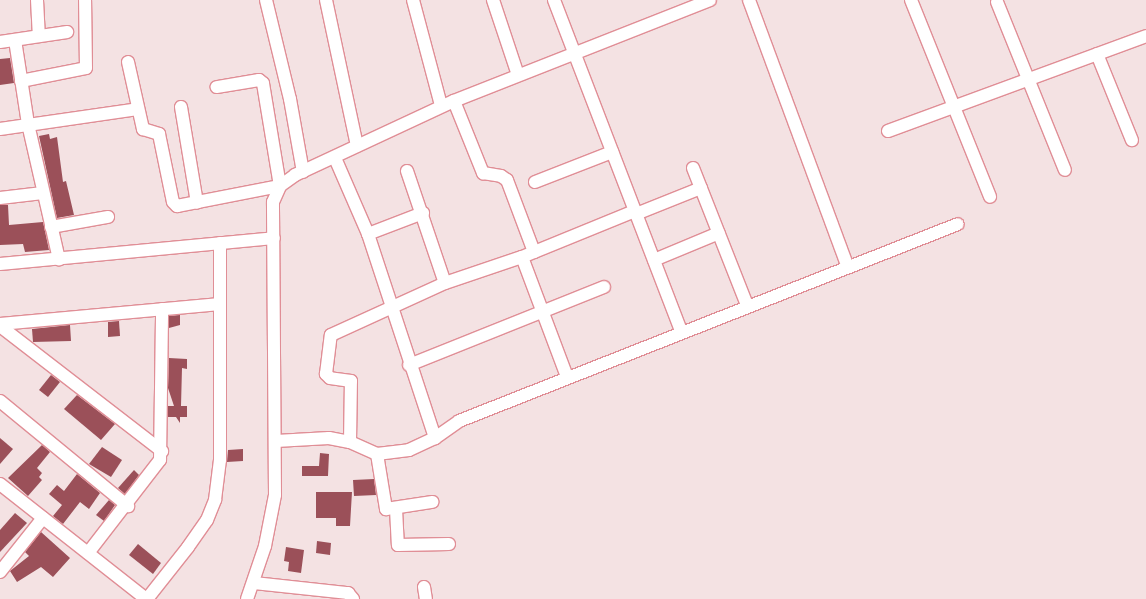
<!DOCTYPE html>
<html>
<head>
<meta charset="utf-8">
<style>
  body { margin:0 }
  #map { position:relative; width:1146px; height:599px; overflow:hidden; background:#f4e2e3; font-family:"DejaVu Sans",sans-serif }
  div>[style] { position:absolute }
  [style*='--x'] { left:calc(var(--x)*1px); top:calc(var(--y)*1px); width:calc(var(--w)*1px); rotate:calc(var(--a)*1deg) }
  .building>* { inset:0; background:#9b5059 }
  .roads { filter:drop-shadow(1px 0 #e08e96) drop-shadow(-1px 0 #e08e96) drop-shadow(0 1px #e08e96) drop-shadow(0 -1px #e08e96) }
  .street>* { height:12px; margin:-6px; padding:0 6px; transform-origin:6px; border-radius:6px; background:#fff }
  span { translate:-50% -50%; white-space:nowrap; text-align:center; line-height:1.15; -webkit-text-stroke:4px #f4e2e3; paint-order:stroke }
</style>
</head>
<body>
<div id="map">
  <div class="building">
    <i style="clip-path:polygon(10px 58px,14px 83px,0 85px,0 59px)"></i>
    <i style="clip-path:polygon(49px 134px,50px 139px,57px 137px,63px 182px,66px 181px,74px 215px,57px 218px,39px 136px)"></i>
    <i style="clip-path:polygon(0 205px,8px 205px,9px 225px,43px 222px,49px 250px,25px 252px,23px 244px,0 245px)"></i>
    <i style="clip-path:polygon(180px 315px,180px 325px,169px 328px,169px 316px)"></i>
    <i style="clip-path:polygon(119px 321px,120px 336px,108px 337px,108px 322px)"></i>
    <i style="clip-path:polygon(70px 325px,71px 341px,33px 342px,32px 329px)"></i>
    <i style="clip-path:polygon(169px 358px,187px 359px,187px 369px,182px 368px,181px 406px,187px 406px,187px 417px,180px 417px,180px 423px,176px 417px,168px 417px,168px 406px,174px 406px,168px 388px)"></i>
    <i style="clip-path:polygon(51px 375px,60px 382px,48px 397px,39px 390px)"></i>
    <i style="clip-path:polygon(77px 395px,115px 424px,101px 440px,64px 409px)"></i>
    <i style="clip-path:polygon(0 438px,13px 449px,0 464px)"></i>
    <i style="clip-path:polygon(42px 445px,50px 452px,37px 468px,42px 473px,39px 477px,42px 480px,28px 496px,8px 478px)"></i>
    <i style="clip-path:polygon(102px 447px,122px 460px,111px 477px,89px 464px)"></i>
    <i style="clip-path:polygon(243px 449px,243px 461px,227px 462px,228px 450px)"></i>
    <i style="clip-path:polygon(320px 453px,329px 454px,328px 476px,302px 476px,302px 466px,319px 466px)"></i>
    <i style="clip-path:polygon(134px 470px,139px 475px,125px 494px,118px 488px)"></i>
    <i style="clip-path:polygon(77px 474px,100px 493px,89px 509px,80px 502px,63px 524px,53px 516px,62px 505px,49px 494px,57px 485px,64px 491px)"></i>
    <i style="clip-path:polygon(374px 479px,376px 495px,354px 496px,353px 480px)"></i>
    <i style="clip-path:polygon(316px 492px,352px 492px,350px 526px,336px 526px,336px 518px,316px 518px)"></i>
    <i style="clip-path:polygon(109px 500px,115px 505px,104px 521px,96px 515px)"></i>
    <i style="clip-path:polygon(15px 513px,27px 523px,0 552px,0 530px)"></i>
    <i style="clip-path:polygon(41px 532px,70px 558px,53px 577px,41px 567px,17px 582px,10px 571px,29px 556px,25px 552px)"></i>
    <i style="clip-path:polygon(317px 541px,331px 543px,330px 555px,316px 553px)"></i>
    <i style="clip-path:polygon(138px 544px,161px 563px,153px 574px,129px 555px)"></i>
    <i style="clip-path:polygon(286px 547px,304px 550px,301px 573px,288px 571px,289px 562px,284px 561px)"></i>
  </div>
  <div class="roads">
    <div class="street">
      <i style="--x:37;--y:0;--w:36;--a:87"></i>
      <i style="--x:266;--y:0;--w:102;--a:76.4"></i>
      <i style="--x:290;--y:99;--w:74;--a:79.9"></i>
      <i style="--x:326;--y:0;--w:149;--a:78"></i>
      <i style="--x:413;--y:0;--w:109;--a:75.1"></i>
      <i style="--x:493;--y:0;--w:79;--a:71.6"></i>
      <i style="--x:554;--y:0;--w:355;--a:69"></i>
      <i style="--x:749;--y:0;--w:285;--a:69.7"></i>
      <i style="--x:911;--y:0;--w:212;--a:68.1"></i>
      <i style="--x:997;--y:2;--w:181;--a:68"></i>
      <i style="--x:15;--y:40;--w:85;--a:81.2"></i>
      <i style="--x:28;--y:124;--w:139;--a:77.1"></i>
      <i style="--x:0;--y:42;--w:68;--a:-8.5"></i>
      <i style="--x:1097;--y:54;--w:93;--a:67.9"></i>
      <i style="--x:128;--y:62;--w:69;--a:77.4"></i>
      <i style="--x:143;--y:129;--w:17;--a:17"></i>
      <i style="--x:159;--y:134;--w:69;--a:78.4"></i>
      <i style="--x:173;--y:202;--w:6;--a:45"></i>
      <i style="--x:177;--y:206;--w:105;--a:-11"></i>
      <i style="--x:280;--y:186;--w:104;--a:-99.4"></i>
      <i style="--x:263;--y:83;--w:5;--a:-143"></i>
      <i style="--x:259;--y:80;--w:43;--a:170.5"></i>
      <i style="--x:21;--y:81;--w:66;--a:-11.3"></i>
      <i style="--x:86;--y:68;--w:68;--a:-90.8"></i>
      <i style="--x:454;--y:101;--w:78;--a:68.1"></i>
      <i style="--x:483;--y:173;--w:18;--a:9"></i>
      <i style="--x:501;--y:176;--w:7;--a:34"></i>
      <i style="--x:507;--y:180;--w:77;--a:69.4"></i>
      <i style="--x:181;--y:107;--w:97;--a:80.5"></i>
      <i style="--x:0;--y:129;--w:139;--a:-8.2"></i>
      <i style="--x:888;--y:131;--w:275;--a:-20.2"></i>
      <i style="--x:335;--y:158;--w:83;--a:66.5"></i>
      <i style="--x:368;--y:234;--w:215;--a:71.8"></i>
      <i style="--x:693;--y:168;--w:147;--a:68.5"></i>
      <i style="--x:407;--y:171;--w:118;--a:71.3"></i>
      <i style="--x:535;--y:182;--w:83;--a:-21.3"></i>
      <i style="--x:0;--y:198;--w:43;--a:-6.6"></i>
      <i style="--x:636;--y:214;--w:70;--a:-21.8"></i>
      <i style="--x:51;--y:227;--w:58;--a:-10"></i>
      <i style="--x:368;--y:234;--w:59;--a:-20.9"></i>
      <i style="--x:522;--y:257;--w:128;--a:69.4"></i>
      <i style="--x:654;--y:260;--w:70;--a:-22.6"></i>
      <i style="--x:0;--y:264;--w:275;--a:-5.4"></i>
      <i style="--x:0;--y:324;--w:221;--a:-5.2"></i>
      <i style="--x:0;--y:326;--w:205;--a:37.7"></i>
      <i style="--x:409;--y:365;--w:210;--a:-21.8"></i>
      <i style="--x:0;--y:401;--w:166;--a:39.4"></i>
      <i style="--x:276;--y:441;--w:53;--a:-3.2"></i>
      <i style="--x:329;--y:438;--w:21;--a:11"></i>
      <i style="--x:350;--y:442;--w:30;--a:24"></i>
      <i style="--x:377;--y:454;--w:32;--a:-7"></i>
      <i style="--x:409;--y:450;--w:29;--a:-25"></i>
      <i style="--x:435;--y:438;--w:29;--a:-35"></i>
      <i style="--x:459;--y:421;--w:536;--a:-21.54"></i>
      <i style="--x:350;--y:442;--w:61;--a:-89.1"></i>
      <i style="--x:351;--y:381;--w:21;--a:-172"></i>
      <i style="--x:330;--y:378;--w:6;--a:-135"></i>
      <i style="--x:326;--y:374;--w:39;--a:-83"></i>
      <i style="--x:331;--y:335;--w:125;--a:-24.5"></i>
      <i style="--x:445;--y:283;--w:81;--a:-18.7"></i>
      <i style="--x:522;--y:257;--w:122;--a:-22.2"></i>
      <i style="--x:377;--y:454;--w:56;--a:80.7"></i>
      <i style="--x:386;--y:509;--w:47;--a:-8.7"></i>
      <i style="--x:0;--y:484;--w:186;--a:38.2"></i>
      <i style="--x:396;--y:509;--w:36;--a:87"></i>
      <i style="--x:398;--y:545;--w:51;--a:-1.1"></i>
      <i style="--x:88;--y:553;--w:118;--a:-52.3"></i>
      <i style="--x:160;--y:460;--w:151;--a:-89.2"></i>
      <i style="--x:0;--y:572;--w:69;--a:-51.5"></i>
      <i style="--x:254;--y:583;--w:95;--a:6.1"></i>
      <i style="--x:348;--y:593;--w:8;--a:50"></i>
      <i style="--x:424;--y:587;--w:12;--a:81"></i>
      <i style="--x:147;--y:599;--w:66;--a:-51.7"></i>
      <i style="--x:188;--y:547;--w:33;--a:-55"></i>
      <i style="--x:207;--y:520;--w:22;--a:-68"></i>
      <i style="--x:215;--y:500;--w:40;--a:-82.9"></i>
      <i style="--x:220;--y:460;--w:217;--a:-90"></i>
      <i style="--x:247;--y:599;--w:56;--a:-71.2"></i>
      <i style="--x:265;--y:546;--w:52;--a:-78.9"></i>
      <i style="--x:275;--y:495;--w:293;--a:-90.4"></i>
      <i style="--x:273;--y:202;--w:17;--a:-66"></i>
      <i style="--x:280;--y:186;--w:19;--a:-36"></i>
      <i style="--x:295;--y:175;--w:175;--a:-25"></i>
      <i style="--x:454;--y:101;--w:275;--a:-21.5"></i>
    </div>
  </div>
</div>
</body>
</html>
